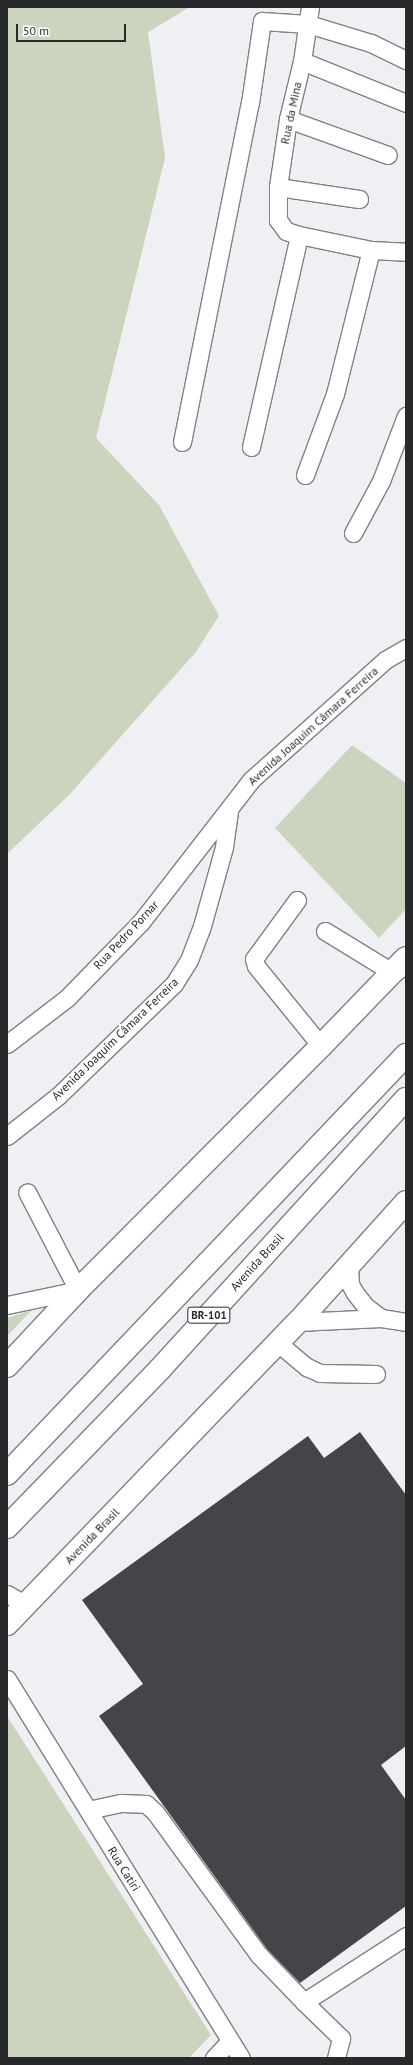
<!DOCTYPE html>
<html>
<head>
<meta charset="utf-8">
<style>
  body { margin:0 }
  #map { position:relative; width:413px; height:2065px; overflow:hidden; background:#eff0f4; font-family:"PT Sans",sans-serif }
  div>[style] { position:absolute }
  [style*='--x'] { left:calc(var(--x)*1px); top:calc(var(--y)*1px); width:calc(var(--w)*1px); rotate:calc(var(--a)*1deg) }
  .green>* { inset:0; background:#ccd4bd }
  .building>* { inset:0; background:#444548 }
  .roads { filter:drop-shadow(1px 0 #808185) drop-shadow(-1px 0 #808185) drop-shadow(0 1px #808185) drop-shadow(0 -1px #808185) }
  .minor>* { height:17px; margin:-8.5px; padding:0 8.5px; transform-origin:8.5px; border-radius:8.5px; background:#fff }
  .major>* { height:22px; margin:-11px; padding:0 11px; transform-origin:11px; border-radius:11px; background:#fff }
  .highway>* { height:22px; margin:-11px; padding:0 11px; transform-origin:11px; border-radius:11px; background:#fff }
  span { translate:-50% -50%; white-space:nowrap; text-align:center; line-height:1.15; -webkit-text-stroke:4px #fff; paint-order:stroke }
  .shield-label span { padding:1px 3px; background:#fff; border:1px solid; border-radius:3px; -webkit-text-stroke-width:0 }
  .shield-label { font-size:11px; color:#28292a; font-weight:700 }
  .street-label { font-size:12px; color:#28292a }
  .frame { position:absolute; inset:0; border:8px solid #28292a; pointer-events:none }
  .scale { position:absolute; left:16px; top:24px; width:110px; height:18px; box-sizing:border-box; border:2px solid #28292a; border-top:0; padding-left:5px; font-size:12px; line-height:14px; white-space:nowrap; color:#28292a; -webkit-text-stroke:3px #fff; paint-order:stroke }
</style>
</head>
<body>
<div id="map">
  <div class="green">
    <i style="clip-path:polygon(7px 7px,190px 7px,148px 32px,165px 158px,96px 438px,159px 505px,219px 616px,195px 653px,69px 795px,7px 854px)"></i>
    <i style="clip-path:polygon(352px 745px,406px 783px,406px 909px,379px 938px,275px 828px)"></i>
    <i style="clip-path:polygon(32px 1310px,7px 1336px,7px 1318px)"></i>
    <i style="clip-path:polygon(7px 1716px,211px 2035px,189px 2058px,7px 2058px)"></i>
  </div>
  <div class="building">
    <i style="clip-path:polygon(360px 1432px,406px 1495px,406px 1746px,381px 1765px,406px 1800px,406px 1906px,300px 1983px,267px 1949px,99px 1716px,143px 1684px,82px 1600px,308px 1436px,324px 1458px)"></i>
  </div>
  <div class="roads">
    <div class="minor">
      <i style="--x:310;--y:7;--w:55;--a:98.4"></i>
      <i style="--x:302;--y:61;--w:60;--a:103.6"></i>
      <i style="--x:288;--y:119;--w:69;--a:98.4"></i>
      <i style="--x:278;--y:187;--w:33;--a:90"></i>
      <i style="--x:278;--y:220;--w:14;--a:54"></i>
      <i style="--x:286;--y:231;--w:14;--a:17"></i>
      <i style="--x:299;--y:235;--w:74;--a:11.8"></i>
      <i style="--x:371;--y:250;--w:35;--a:3"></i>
      <i style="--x:302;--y:61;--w:112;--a:22"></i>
      <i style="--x:288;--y:119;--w:106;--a:19.8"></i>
      <i style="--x:278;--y:187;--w:82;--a:8.4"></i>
      <i style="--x:182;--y:442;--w:346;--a:-78.7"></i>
      <i style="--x:250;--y:103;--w:83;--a:-81.7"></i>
      <i style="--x:262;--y:21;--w:46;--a:3.7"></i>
      <i style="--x:308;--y:24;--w:66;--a:16.8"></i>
      <i style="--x:371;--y:43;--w:39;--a:26"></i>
      <i style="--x:251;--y:447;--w:217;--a:-77.2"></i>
      <i style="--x:305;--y:475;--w:86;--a:-69.7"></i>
      <i style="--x:335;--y:394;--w:148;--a:-76"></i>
      <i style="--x:353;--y:533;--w:59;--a:-61.7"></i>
      <i style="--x:381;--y:481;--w:70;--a:-69"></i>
      <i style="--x:297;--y:900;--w:73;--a:126.1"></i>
      <i style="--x:254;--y:959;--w:7;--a:74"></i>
      <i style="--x:256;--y:966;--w:103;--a:50.9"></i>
      <i style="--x:325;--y:931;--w:79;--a:31.5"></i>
      <i style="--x:7;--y:1044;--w:76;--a:-37.5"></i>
      <i style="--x:67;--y:998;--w:106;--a:-45.8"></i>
      <i style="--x:141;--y:922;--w:180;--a:-52.2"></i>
      <i style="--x:251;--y:780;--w:180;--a:-41.8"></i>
      <i style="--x:385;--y:660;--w:24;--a:-30"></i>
      <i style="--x:7;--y:1136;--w:65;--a:-38.1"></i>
      <i style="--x:58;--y:1096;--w:161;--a:-44"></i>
      <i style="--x:174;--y:984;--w:28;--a:-58"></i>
      <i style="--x:189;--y:960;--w:36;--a:-69"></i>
      <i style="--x:202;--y:926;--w:82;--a:-74.4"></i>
      <i style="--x:224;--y:847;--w:36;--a:-82"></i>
      <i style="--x:349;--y:1265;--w:19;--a:87"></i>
      <i style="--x:350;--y:1284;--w:10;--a:61"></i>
      <i style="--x:355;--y:1293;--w:16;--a:52"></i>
      <i style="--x:365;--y:1306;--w:20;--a:37"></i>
      <i style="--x:7;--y:1305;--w:73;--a:-11.9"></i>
      <i style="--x:78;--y:1290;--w:110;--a:-117.5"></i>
      <i style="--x:298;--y:1322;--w:83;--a:-2.8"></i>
      <i style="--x:381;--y:1318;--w:25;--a:9"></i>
      <i style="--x:278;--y:1343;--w:38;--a:40"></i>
      <i style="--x:307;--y:1367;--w:14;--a:25"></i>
      <i style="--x:320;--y:1373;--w:56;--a:1"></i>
      <i style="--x:7;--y:1594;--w:22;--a:30"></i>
      <i style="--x:7;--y:1679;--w:445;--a:58.3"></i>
      <i style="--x:88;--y:1810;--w:34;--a:-12"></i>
      <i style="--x:121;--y:1803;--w:25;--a:2"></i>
      <i style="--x:146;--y:1804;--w:12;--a:42"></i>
      <i style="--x:155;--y:1812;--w:177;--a:54"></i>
      <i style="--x:259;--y:1955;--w:65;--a:46.2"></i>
      <i style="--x:304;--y:2002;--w:121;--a:-32.9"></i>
      <i style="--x:304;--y:2002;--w:52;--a:44.2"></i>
      <i style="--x:341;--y:2038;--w:21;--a:104"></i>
      <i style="--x:214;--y:2058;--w:23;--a:-47"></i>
    </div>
    <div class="major">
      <i style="--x:7;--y:1366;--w:104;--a:-46.9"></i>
      <i style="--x:78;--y:1290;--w:344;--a:-45.1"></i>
      <i style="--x:321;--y:1046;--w:122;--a:-46"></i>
      <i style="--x:7;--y:1624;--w:419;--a:-46.1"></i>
      <i style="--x:298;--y:1322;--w:161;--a:-48"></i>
    </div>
    <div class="highway">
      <i style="--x:392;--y:972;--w:17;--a:-36"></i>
      <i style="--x:7;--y:1474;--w:579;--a:-46.4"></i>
      <i style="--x:7;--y:1527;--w:220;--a:-45.9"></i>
      <i style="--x:160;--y:1369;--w:365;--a:-47.7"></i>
    </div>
  </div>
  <div class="shield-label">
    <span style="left:209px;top:1315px">BR-101</span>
  </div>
  <div class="street-label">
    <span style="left:291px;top:113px;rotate:-78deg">Rua da Mina</span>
    <span style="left:313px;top:726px;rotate:-42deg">Avenida Joaquim Câmara Ferreira</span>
    <span style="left:126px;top:935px;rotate:-47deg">Rua Pedro Pornar</span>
    <span style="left:115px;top:1039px;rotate:-44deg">Avenida Joaquim Câmara Ferreira</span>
    <span style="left:257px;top:1262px;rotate:-48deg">Avenida Brasil</span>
    <span style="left:92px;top:1536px;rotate:-46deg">Avenida Brasil</span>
    <span style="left:124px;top:1869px;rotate:58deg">Rua Catiri</span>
  </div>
  <div class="frame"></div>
  <div class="scale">50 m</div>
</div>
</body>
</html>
